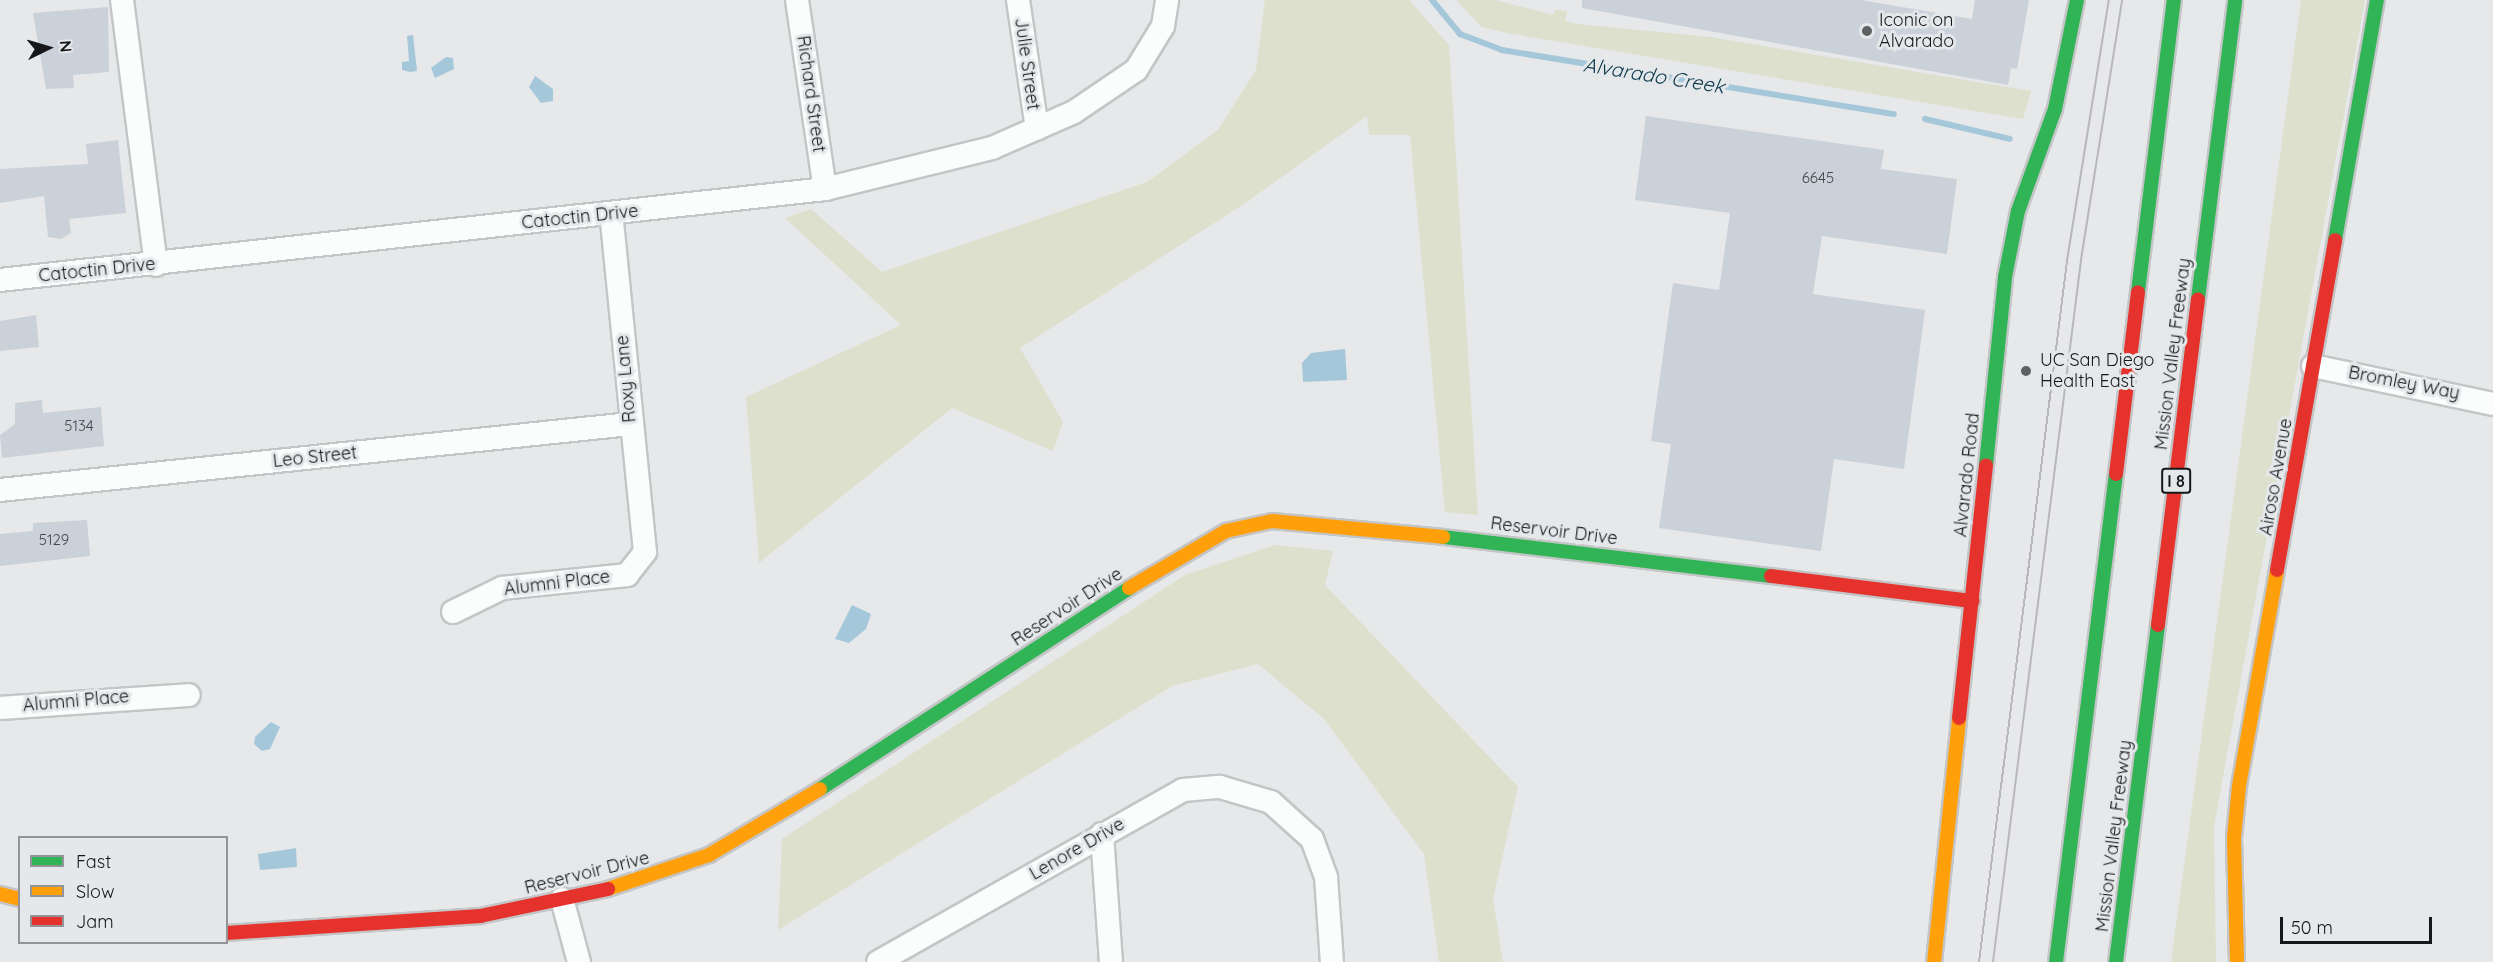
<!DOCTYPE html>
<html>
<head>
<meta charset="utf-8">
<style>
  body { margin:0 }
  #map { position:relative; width:2493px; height:962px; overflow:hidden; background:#e6e8ea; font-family:Quicksand,sans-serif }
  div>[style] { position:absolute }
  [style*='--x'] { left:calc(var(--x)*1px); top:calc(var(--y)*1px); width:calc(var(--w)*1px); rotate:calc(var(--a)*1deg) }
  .green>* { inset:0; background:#dde0cc }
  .water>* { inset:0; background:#a4c7d9 }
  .stream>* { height:6px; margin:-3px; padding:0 3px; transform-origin:3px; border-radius:3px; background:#a4c7d9 }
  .building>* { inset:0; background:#cad1d9 }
  .roads { filter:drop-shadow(2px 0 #c4c5c6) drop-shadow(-2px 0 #c4c5c6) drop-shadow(0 2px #c4c5c6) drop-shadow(0 -2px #c4c5c6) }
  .street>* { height:22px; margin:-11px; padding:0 11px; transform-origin:11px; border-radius:11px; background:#fbfcfc }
  .fast>* { height:14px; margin:-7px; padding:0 7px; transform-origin:7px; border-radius:7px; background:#30b455 }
  .slow>* { height:14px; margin:-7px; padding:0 7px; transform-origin:7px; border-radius:7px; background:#ff9f0a }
  .jam>* { height:14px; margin:-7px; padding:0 7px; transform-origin:7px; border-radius:7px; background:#e5322d }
  .tram>* { height:1.5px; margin:-0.75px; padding:0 0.75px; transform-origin:0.75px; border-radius:0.75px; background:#b8b8ba }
  .dots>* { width:16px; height:16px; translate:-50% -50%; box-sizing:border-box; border:3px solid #e5e8eb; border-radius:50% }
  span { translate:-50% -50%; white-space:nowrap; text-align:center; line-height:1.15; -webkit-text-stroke:6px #e5e8eb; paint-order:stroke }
  .number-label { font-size:15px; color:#444649 }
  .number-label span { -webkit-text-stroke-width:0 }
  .shield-label span { padding:2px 4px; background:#e5e8eb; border:2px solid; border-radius:4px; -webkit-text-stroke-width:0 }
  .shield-label { font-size:16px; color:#161718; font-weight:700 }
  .poi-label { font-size:18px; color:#161718 }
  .left { translate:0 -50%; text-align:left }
  .street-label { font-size:18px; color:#161718 }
  .water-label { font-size:20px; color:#0c384a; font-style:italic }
  .legend { position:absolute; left:18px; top:836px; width:210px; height:108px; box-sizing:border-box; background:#e5e8eb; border:2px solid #929497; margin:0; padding:8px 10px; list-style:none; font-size:18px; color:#161718 }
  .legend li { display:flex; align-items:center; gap:12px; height:30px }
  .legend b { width:30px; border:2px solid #929497 }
  .north { position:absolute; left:18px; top:18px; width:60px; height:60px; -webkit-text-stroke:4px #e5e8eb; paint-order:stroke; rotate:85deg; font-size:16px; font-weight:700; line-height:24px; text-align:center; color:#161718 }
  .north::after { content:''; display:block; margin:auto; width:21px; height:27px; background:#161718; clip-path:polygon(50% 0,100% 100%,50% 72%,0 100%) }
  .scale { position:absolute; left:2280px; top:917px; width:152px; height:27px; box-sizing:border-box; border:3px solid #161718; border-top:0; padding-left:8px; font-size:18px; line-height:21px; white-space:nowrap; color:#161718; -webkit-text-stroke:4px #e5e8eb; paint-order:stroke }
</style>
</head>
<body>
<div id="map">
  <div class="green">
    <i style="clip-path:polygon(1265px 0,1409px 0,1449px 45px,1478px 515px,1445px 512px,1410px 135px,1369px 135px,1367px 116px,1247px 202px,1020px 348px,1063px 422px,1053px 451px,952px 408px,759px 563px,746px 397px,901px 325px,785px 218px,811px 209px,882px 272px,1147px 182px,1218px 130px,1256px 70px)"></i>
    <i style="clip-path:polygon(1456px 0,1496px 0,1553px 15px,1555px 10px,1567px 11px,1565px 21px,1577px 24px,1710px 37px,2031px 91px,2023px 119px,1512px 34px,1482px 27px)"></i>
    <i style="clip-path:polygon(2301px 0,2365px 0,2214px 826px,2216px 962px,2171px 962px)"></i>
    <i style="clip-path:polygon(1275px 545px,1333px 551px,1325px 585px,1518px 787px,1493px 899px,1503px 962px,1439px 962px,1424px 854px,1324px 719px,1258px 664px,1172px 686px,778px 930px,782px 839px,1185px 575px)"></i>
  </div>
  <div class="water">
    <i style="clip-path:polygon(413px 35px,417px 71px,410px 72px,402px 70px,402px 62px,409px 61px,407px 36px)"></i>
    <i style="clip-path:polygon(446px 57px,453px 58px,454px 69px,435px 78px,431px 68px)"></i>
    <i style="clip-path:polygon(535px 76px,553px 89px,553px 101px,541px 103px,529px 87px)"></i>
    <i style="clip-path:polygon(1345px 349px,1347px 380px,1303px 382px,1302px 363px,1311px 353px)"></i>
    <i style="clip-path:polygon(852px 605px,871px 614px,866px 629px,849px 643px,835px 639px)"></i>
    <i style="clip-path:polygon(271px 722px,280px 727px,270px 749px,262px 751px,254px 744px,255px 737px)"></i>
    <i style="clip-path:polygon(296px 848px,297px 867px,260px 870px,258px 854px)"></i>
  </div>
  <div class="stream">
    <i style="--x:1432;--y:0;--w:44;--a:50.5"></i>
    <i style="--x:1460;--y:34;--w:45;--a:20.9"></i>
    <i style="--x:1502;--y:50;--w:397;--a:9.3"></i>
    <i style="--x:1925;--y:119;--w:87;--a:13.2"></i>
  </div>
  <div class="building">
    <i style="clip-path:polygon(1582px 0,1861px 0,1972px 19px,1975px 0,2029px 0,2017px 69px,2011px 68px,2008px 85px,1582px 8px)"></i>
    <i style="clip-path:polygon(108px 7px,109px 72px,73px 75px,74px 88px,46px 89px,33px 13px)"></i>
    <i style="clip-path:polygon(1646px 116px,1884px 150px,1881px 169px,1957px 179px,1947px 254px,1822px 236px,1813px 294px,1925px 310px,1904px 469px,1834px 459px,1821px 551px,1659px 528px,1671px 444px,1651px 441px,1673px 283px,1719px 290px,1730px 213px,1635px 200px)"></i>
    <i style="clip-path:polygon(118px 140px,126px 213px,69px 219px,71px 233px,61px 239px,48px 237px,44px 196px,0 203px,0 169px,88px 164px,86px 144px)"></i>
    <i style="clip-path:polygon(36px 315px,39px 347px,0 351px,0 321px)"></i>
    <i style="clip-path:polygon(42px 400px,43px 413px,101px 407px,104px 446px,2px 458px,0 435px,15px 424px,15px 403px)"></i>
    <i style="clip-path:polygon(87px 520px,90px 556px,0 566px,0 534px,33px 531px,33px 523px)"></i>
  </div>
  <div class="roads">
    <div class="street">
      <i style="--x:122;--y:0;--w:267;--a:82.7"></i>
      <i style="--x:797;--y:0;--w:191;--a:81.6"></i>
      <i style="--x:1018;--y:0;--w:130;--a:81.6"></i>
      <i style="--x:0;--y:280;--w:830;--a:-6.29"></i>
      <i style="--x:825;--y:189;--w:172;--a:-13.8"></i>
      <i style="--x:992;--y:148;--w:90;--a:-23.7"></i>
      <i style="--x:1074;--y:112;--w:75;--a:-34.1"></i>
      <i style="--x:1136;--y:70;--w:52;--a:-58.5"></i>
      <i style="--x:1163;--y:26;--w:26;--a:-81"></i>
      <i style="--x:2313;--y:366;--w:184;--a:11.9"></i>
      <i style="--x:0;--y:490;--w:633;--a:-5.98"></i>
      <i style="--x:453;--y:612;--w:55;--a:-26.1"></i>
      <i style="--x:502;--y:588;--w:126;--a:-5.9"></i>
      <i style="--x:627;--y:575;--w:29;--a:-52"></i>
      <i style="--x:645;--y:552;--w:340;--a:-95.7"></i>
      <i style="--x:0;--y:708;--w:189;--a:-3.9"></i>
      <i style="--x:1102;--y:834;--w:128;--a:86"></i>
      <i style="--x:562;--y:899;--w:65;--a:74.9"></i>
      <i style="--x:878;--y:962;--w:350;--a:-29.4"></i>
      <i style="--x:1183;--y:790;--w:37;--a:-5"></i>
      <i style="--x:1220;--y:787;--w:53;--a:16.4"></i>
      <i style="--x:1271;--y:802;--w:55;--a:42.1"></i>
      <i style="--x:1312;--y:839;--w:40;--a:69.8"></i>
      <i style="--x:1326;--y:877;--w:85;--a:86"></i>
    </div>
    <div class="fast">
      <i style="--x:2335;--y:240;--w:244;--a:-80.1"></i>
      <i style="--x:2138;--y:292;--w:294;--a:-83"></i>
      <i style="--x:2198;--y:299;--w:301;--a:-82.9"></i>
      <i style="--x:1986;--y:465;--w:189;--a:-84.2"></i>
      <i style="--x:2005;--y:277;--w:67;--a:-78.9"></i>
      <i style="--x:2018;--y:211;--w:109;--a:-70.1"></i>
      <i style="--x:2055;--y:109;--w:111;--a:-78.6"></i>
      <i style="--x:1443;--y:537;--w:330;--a:6.8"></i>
      <i style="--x:820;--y:789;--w:369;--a:-33"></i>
      <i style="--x:2056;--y:962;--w:492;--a:-83"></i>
      <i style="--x:2116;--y:962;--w:340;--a:-82.9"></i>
    </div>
    <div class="slow">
      <i style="--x:1129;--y:588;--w:113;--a:-30.4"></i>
      <i style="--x:1226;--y:531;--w:47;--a:-12.3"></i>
      <i style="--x:1272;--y:521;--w:172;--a:5.3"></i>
      <i style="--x:608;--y:889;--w:107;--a:-18.6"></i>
      <i style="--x:709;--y:855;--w:129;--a:-30.7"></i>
      <i style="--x:0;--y:894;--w:21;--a:14"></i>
      <i style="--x:1934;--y:962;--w:245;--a:-84.1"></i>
      <i style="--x:2237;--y:962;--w:125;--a:-91.4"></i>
      <i style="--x:2234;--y:837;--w:51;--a:-84.4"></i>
      <i style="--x:2239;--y:786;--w:219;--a:-80"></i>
    </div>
    <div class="jam">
      <i style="--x:2116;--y:474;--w:183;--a:-83.1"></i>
      <i style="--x:2277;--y:570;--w:335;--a:-80"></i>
      <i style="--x:1771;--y:576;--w:203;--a:7.1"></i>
      <i style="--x:2158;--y:625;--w:328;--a:-83"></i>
      <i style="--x:1959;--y:718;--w:254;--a:-83.9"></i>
      <i style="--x:226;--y:933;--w:255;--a:-3.8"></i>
      <i style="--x:480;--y:916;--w:131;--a:-11.9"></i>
    </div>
  </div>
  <div class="tram">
    <i style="--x:1979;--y:962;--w:707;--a:-82.84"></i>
    <i style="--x:2067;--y:261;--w:264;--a:-80.9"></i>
    <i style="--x:1993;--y:962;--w:707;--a:-82.85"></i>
    <i style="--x:2081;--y:260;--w:263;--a:-81"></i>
  </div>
  <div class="dots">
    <i style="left:1867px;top:31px;background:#5f6062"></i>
    <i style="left:2026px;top:371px;background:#5f6062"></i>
  </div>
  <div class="number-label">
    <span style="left:1818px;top:178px">6645</span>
    <span style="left:79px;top:426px">5134</span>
    <span style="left:54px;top:540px">5129</span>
  </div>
  <div class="shield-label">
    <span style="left:2176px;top:481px">I 8</span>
  </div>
  <div class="poi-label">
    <span class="left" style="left:1879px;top:31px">Iconic on<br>Alvarado</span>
    <span class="left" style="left:2040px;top:371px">UC San Diego<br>Health East</span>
  </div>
  <div class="street-label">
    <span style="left:1027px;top:64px;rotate:82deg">Julie Street</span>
    <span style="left:811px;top:94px;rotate:82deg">Richard Street</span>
    <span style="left:580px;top:217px;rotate:-6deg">Catoctin Drive</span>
    <span style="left:97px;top:270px;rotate:-6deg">Catoctin Drive</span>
    <span style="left:2173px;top:354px;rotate:-83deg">Mission Valley Freeway</span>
    <span style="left:626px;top:379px;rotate:-95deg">Roxy Lane</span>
    <span style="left:2404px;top:383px;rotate:11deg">Bromley Way</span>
    <span style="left:315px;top:457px;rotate:-6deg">Leo Street</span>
    <span style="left:1967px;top:475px;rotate:-84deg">Alvarado Road</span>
    <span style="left:2276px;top:477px;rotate:-80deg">Airoso Avenue</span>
    <span style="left:1554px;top:531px;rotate:7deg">Reservoir Drive</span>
    <span style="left:557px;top:583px;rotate:-7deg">Alumni Place</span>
    <span style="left:1067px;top:607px;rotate:-33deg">Reservoir Drive</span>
    <span style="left:76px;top:701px;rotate:-5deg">Alumni Place</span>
    <span style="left:2114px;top:836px;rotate:-83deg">Mission Valley Freeway</span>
    <span style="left:1077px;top:849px;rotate:-30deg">Lenore Drive</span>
    <span style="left:587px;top:873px;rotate:-14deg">Reservoir Drive</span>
  </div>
  <div class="water-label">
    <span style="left:1654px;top:75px;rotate:9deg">Alvarado Creek</span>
  </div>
  <ul class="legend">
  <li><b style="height:8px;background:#30b455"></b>Fast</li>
  <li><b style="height:8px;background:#ff9f0a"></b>Slow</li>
  <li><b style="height:8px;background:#e5322d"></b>Jam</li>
  </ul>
  <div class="north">N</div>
  <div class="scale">50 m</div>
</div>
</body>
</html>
